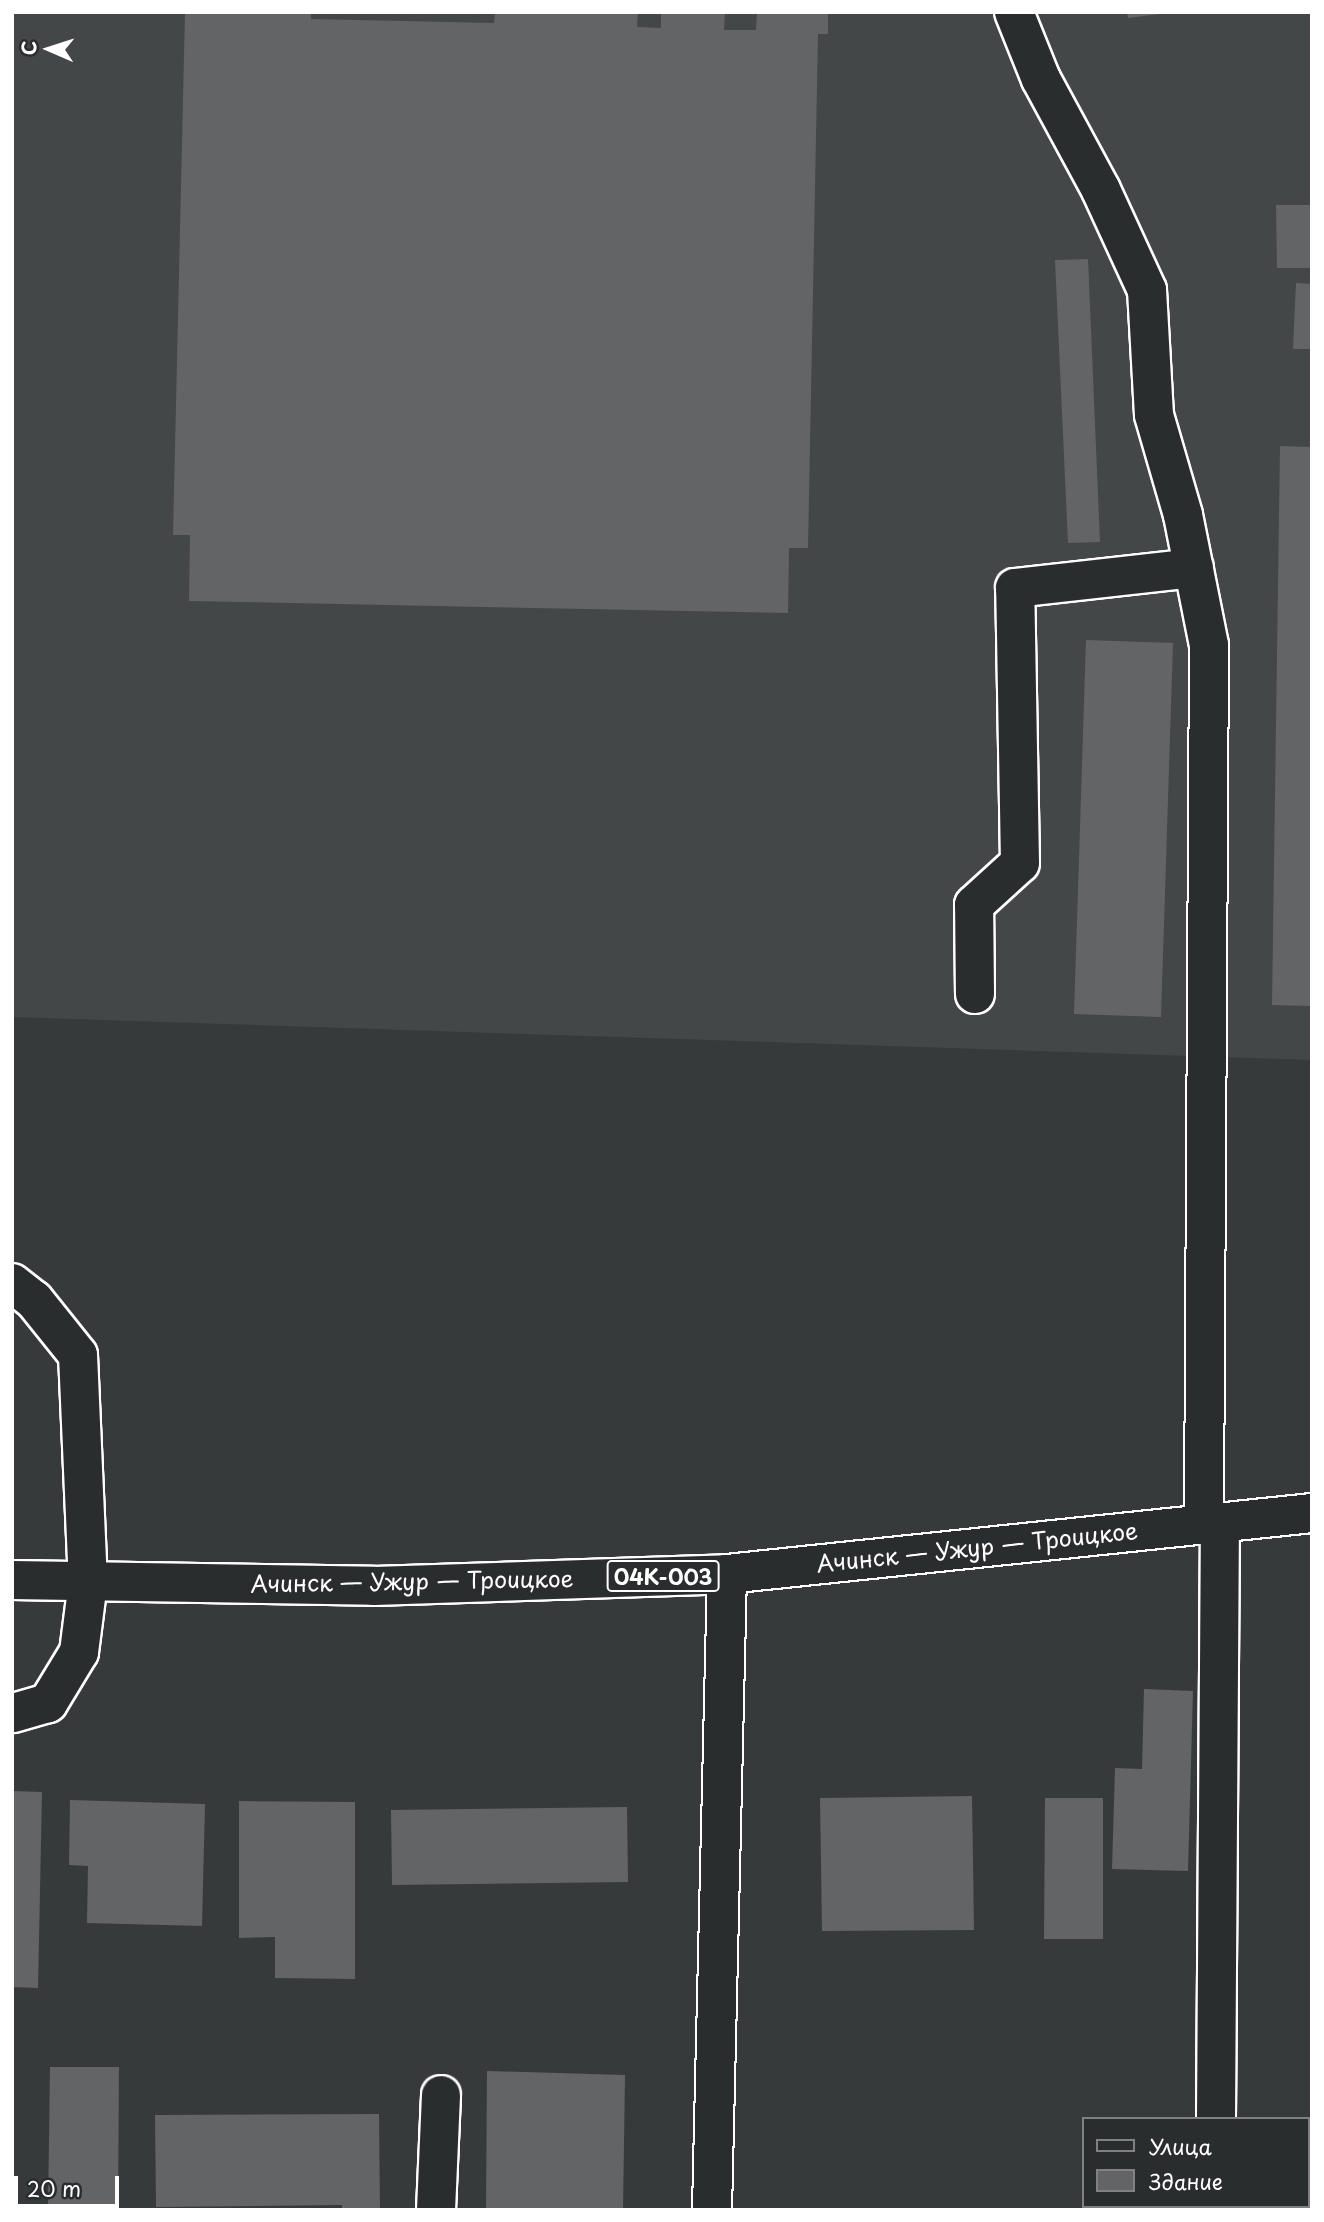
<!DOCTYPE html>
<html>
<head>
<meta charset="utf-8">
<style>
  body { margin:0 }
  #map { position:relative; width:1324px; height:2222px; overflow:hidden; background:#373a3b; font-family:"Playpen Sans",sans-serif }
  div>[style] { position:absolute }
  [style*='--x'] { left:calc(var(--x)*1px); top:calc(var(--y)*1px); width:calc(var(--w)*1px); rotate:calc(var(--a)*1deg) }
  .built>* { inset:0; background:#444748 }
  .building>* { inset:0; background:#636465 }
  .roads { filter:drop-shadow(2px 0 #fff) drop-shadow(-2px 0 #fff) drop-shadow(0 2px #fff) drop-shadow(0 -2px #fff) }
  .minor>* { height:38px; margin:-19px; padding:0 19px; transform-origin:19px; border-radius:19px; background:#2a2d2e }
  .major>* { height:38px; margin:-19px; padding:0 19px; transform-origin:19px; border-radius:19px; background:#2a2d2e }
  span { translate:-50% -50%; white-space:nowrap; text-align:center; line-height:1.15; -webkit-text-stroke:6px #2a2d2e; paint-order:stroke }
  .shield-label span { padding:2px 5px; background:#2a2d2e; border:2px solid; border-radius:5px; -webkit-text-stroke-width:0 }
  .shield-label { font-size:21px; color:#fff; font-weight:700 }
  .street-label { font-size:23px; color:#fff }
  .frame { position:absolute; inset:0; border:14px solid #fff; pointer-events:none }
  .legend { position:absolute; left:1082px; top:2117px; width:228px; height:91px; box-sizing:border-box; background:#2a2d2e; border:2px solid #7f8182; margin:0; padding:9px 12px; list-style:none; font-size:21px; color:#fff }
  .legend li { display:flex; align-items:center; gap:14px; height:35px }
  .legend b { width:35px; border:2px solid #7f8182 }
  .north { position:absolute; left:14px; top:14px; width:70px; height:70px; -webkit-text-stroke:5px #2a2d2e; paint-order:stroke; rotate:273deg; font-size:19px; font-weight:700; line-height:28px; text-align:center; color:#fff }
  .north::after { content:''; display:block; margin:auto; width:24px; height:32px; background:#fff; clip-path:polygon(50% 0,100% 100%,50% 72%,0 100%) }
  .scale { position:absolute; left:14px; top:2176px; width:105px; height:32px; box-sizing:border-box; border:4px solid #fff; border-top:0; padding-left:9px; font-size:21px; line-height:24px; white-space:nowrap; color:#fff; -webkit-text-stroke:5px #2a2d2e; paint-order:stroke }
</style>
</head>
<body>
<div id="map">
  <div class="built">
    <i style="clip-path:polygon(12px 12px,1312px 12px,1312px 1060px,12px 1017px)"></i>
  </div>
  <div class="building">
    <i style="clip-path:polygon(185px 12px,311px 12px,311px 19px,494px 23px,495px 12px,638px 12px,637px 27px,661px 28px,661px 12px,725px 12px,724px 30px,756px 30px,757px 12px,828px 12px,828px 34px,818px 34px,808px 548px,789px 548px,788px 613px,189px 601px,190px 535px,173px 535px)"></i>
    <i style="clip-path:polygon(1127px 12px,1160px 12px,1160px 14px,1128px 18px)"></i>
    <i style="clip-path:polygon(1276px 205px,1312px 205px,1312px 268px,1277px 268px)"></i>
    <i style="clip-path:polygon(1088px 259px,1100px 542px,1068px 543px,1055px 260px)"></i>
    <i style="clip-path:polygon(1296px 283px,1312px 284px,1312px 349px,1293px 349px)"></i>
    <i style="clip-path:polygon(1280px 446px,1312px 447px,1312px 1006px,1272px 1005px)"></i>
    <i style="clip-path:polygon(1086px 640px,1173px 643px,1161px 1017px,1074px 1014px)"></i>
    <i style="clip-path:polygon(1144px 1689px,1193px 1691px,1188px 1871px,1112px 1869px,1115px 1768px,1142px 1769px)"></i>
    <i style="clip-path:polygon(12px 1791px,42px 1792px,38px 1988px,12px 1987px)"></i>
    <i style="clip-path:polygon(972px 1796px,974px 1930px,822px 1931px,820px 1798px)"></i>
    <i style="clip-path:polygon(1045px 1798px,1103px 1798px,1103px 1939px,1044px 1939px)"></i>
    <i style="clip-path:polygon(70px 1800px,205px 1804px,202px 1926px,87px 1923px,88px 1866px,69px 1865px)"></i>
    <i style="clip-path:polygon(239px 1801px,355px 1802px,355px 1979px,275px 1978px,275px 1937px,239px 1938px)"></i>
    <i style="clip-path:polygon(627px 1807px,628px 1882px,392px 1885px,391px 1810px)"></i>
    <i style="clip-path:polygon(50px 2067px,119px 2067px,118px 2210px,48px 2210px)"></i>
    <i style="clip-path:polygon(487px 2071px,625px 2075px,623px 2210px,486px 2210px)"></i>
    <i style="clip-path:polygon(379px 2114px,380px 2210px,342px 2210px,342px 2205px,156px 2207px,155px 2115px)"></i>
  </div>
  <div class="roads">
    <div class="minor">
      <i style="--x:1014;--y:12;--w:72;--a:68.1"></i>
      <i style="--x:1041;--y:79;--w:126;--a:61.6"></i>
      <i style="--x:1101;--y:190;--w:110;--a:65.3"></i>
      <i style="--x:1147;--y:290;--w:125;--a:86.8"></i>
      <i style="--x:1154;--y:415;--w:104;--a:73.8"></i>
      <i style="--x:1183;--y:515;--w:133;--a:78.7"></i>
      <i style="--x:1209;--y:645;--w:878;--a:90.33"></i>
      <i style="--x:975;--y:994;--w:89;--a:-90.6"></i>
      <i style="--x:974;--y:905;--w:62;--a:-42.4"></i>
      <i style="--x:1020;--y:863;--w:275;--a:-91"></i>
      <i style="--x:1015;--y:588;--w:180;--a:-6.4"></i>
      <i style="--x:12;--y:1283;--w:28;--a:38"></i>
      <i style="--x:34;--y:1300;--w:70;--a:51.3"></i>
      <i style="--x:78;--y:1355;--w:227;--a:87.5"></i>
      <i style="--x:88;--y:1582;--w:71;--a:97.3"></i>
      <i style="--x:79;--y:1652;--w:60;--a:121.3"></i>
      <i style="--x:48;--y:1703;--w:37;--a:164"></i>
      <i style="--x:1216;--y:2119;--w:597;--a:-89.62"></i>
      <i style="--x:436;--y:2210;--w:115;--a:-87.5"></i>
      <i style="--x:712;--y:2210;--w:636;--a:-88.65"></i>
      <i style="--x:1215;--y:2210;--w:4;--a:-90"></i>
    </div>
    <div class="major">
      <i style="--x:12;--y:1580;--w:362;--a:0.9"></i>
      <i style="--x:374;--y:1586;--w:353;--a:-1.9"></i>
      <i style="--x:727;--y:1574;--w:588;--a:-5.95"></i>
    </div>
  </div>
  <div class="shield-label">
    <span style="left:663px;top:1576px">04К-003</span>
  </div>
  <div class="street-label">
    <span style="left:977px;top:1547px;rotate:-6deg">Ачинск — Ужур — Троицкое</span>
    <span style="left:412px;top:1581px;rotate:-1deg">Ачинск — Ужур — Троицкое</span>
  </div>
  <div class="frame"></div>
  <ul class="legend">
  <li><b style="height:9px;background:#2a2d2e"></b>Улица</li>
  <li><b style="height:19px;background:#636465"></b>Здание</li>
  </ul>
  <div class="north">С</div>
  <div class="scale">20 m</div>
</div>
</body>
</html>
